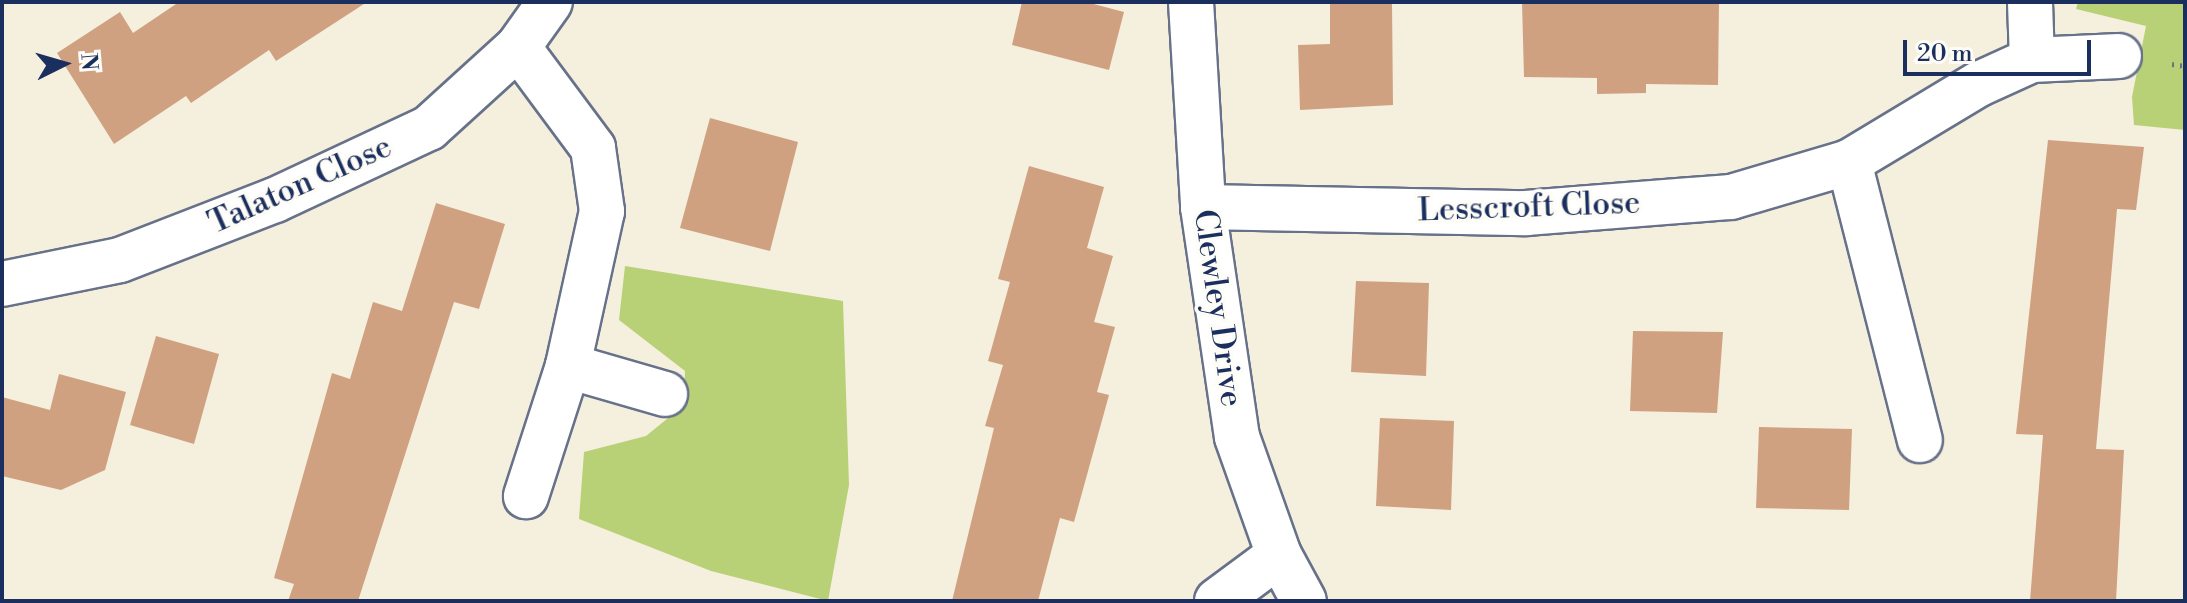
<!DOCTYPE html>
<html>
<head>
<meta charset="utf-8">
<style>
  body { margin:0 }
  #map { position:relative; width:2187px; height:603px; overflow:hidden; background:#f5efdd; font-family:"Libre Bodoni",serif }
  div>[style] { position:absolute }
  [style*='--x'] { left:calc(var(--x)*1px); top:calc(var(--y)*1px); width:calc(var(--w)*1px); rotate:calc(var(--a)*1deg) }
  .green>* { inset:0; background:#b9d176 }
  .building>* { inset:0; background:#d0a181 }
  .path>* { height:5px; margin-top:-2.5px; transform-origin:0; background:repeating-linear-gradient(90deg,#67728a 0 2px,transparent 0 8px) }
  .roads { filter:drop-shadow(2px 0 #67728a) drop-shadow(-2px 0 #67728a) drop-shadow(0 2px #67728a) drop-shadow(0 -2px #67728a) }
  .street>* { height:44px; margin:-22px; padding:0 22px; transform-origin:22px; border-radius:22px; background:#fff }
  span { translate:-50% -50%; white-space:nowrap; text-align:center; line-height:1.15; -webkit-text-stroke:7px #fdfcf7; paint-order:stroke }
  .street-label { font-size:32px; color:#1b2f5e }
  .frame { position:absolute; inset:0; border:4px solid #1b2f5e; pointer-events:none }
  .north { position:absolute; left:24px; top:24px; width:80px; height:80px; -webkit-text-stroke:6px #fdfcf7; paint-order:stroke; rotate:85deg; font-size:22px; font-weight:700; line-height:32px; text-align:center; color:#1b2f5e }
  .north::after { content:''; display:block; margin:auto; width:28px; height:36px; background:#1b2f5e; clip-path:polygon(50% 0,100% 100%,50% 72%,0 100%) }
  .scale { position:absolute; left:1903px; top:40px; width:188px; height:36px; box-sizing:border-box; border:4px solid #1b2f5e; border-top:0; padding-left:10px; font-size:24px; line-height:28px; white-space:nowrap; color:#1b2f5e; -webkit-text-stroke:6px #fdfcf7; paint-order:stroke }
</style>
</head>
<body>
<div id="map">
  <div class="green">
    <i style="clip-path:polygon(2078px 2px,2185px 2px,2185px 130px,2134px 125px,2132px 97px,2146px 26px,2076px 9px)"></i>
    <i style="clip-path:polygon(625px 266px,843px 301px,849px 485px,828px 601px,711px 571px,579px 519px,584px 452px,646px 436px,684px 405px,685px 371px,619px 320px)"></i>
  </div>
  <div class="building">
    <i style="clip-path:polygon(179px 2px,367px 2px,276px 61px,269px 50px,191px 103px,186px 96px,114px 144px,57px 53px,120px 12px,133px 33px)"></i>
    <i style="clip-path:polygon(1022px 2px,1086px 2px,1124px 12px,1109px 70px,1012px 45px)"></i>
    <i style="clip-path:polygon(1330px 2px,1392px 2px,1393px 105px,1300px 110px,1298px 45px,1330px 44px)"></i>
    <i style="clip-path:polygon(1522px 2px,1719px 2px,1718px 85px,1646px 84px,1646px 93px,1597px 94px,1597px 78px,1524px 77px)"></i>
    <i style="clip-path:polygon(710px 118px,798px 142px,770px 251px,680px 228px)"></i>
    <i style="clip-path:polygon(2048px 140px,2144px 147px,2136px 210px,2117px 209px,2096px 449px,2124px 450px,2116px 601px,2030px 601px,2043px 435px,2016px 434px)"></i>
    <i style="clip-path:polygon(1029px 166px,1104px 187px,1087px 248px,1113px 256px,1094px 322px,1115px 327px,1097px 392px,1109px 395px,1074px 522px,1060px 518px,1038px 601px,952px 601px,994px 428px,985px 426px,1003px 365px,988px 361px,1010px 282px,998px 279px)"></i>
    <i style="clip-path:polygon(436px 203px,505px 224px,479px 309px,454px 302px,358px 601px,288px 601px,294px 584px,274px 578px,332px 373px,350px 379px,373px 302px,402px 311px)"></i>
    <i style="clip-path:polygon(1356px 281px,1429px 283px,1426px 376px,1351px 372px)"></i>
    <i style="clip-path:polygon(1633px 331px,1723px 332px,1717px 413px,1630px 411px)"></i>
    <i style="clip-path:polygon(156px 336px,219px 354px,194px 444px,130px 425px)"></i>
    <i style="clip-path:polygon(59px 374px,126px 392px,105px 470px,61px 490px,2px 476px,2px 397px,50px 410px)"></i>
    <i style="clip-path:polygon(1380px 418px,1454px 421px,1451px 510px,1376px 506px)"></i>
    <i style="clip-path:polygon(1759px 427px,1852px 429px,1849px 510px,1756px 508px)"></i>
  </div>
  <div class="path">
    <i style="--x:2172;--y:64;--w:13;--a:9"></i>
  </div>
  <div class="roads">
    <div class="street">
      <i style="--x:1191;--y:2;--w:205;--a:86.6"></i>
      <i style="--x:1203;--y:207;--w:232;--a:81.6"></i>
      <i style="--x:1237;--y:437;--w:125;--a:70.4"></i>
      <i style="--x:1279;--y:555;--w:52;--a:61.5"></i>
      <i style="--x:518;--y:47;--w:126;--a:53.4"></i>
      <i style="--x:593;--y:148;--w:64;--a:81.9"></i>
      <i style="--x:602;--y:211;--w:159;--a:102.4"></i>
      <i style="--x:568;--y:366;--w:137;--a:107.9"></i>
      <i style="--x:2032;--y:60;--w:87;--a:-2.6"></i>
      <i style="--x:1849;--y:162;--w:287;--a:75.7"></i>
      <i style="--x:1203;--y:207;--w:323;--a:1.1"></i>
      <i style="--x:1526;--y:213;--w:206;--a:-4.5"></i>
      <i style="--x:1731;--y:197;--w:123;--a:-16.5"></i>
      <i style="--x:1849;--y:162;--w:152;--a:-31"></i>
      <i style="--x:1979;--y:84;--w:58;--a:-24.4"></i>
      <i style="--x:2032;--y:60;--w:58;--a:-92"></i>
      <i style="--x:2;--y:284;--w:120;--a:-11.5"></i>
      <i style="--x:120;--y:260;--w:166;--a:-21.2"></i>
      <i style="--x:275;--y:200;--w:170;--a:-25.1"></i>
      <i style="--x:429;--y:128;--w:120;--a:-42.3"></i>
      <i style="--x:518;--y:47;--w:55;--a:-54.6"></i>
      <i style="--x:568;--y:366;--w:101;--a:16.1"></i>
      <i style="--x:1217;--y:601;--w:77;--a:-36.6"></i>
    </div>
  </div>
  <div class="street-label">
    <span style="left:300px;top:185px;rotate:-24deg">Talaton Close</span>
    <span style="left:1529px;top:207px;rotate:-2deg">Lesscroft Close</span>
    <span style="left:1218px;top:308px;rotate:82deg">Clewley Drive</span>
  </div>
  <div class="frame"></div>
  <div class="north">N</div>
  <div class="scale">20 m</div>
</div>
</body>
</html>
